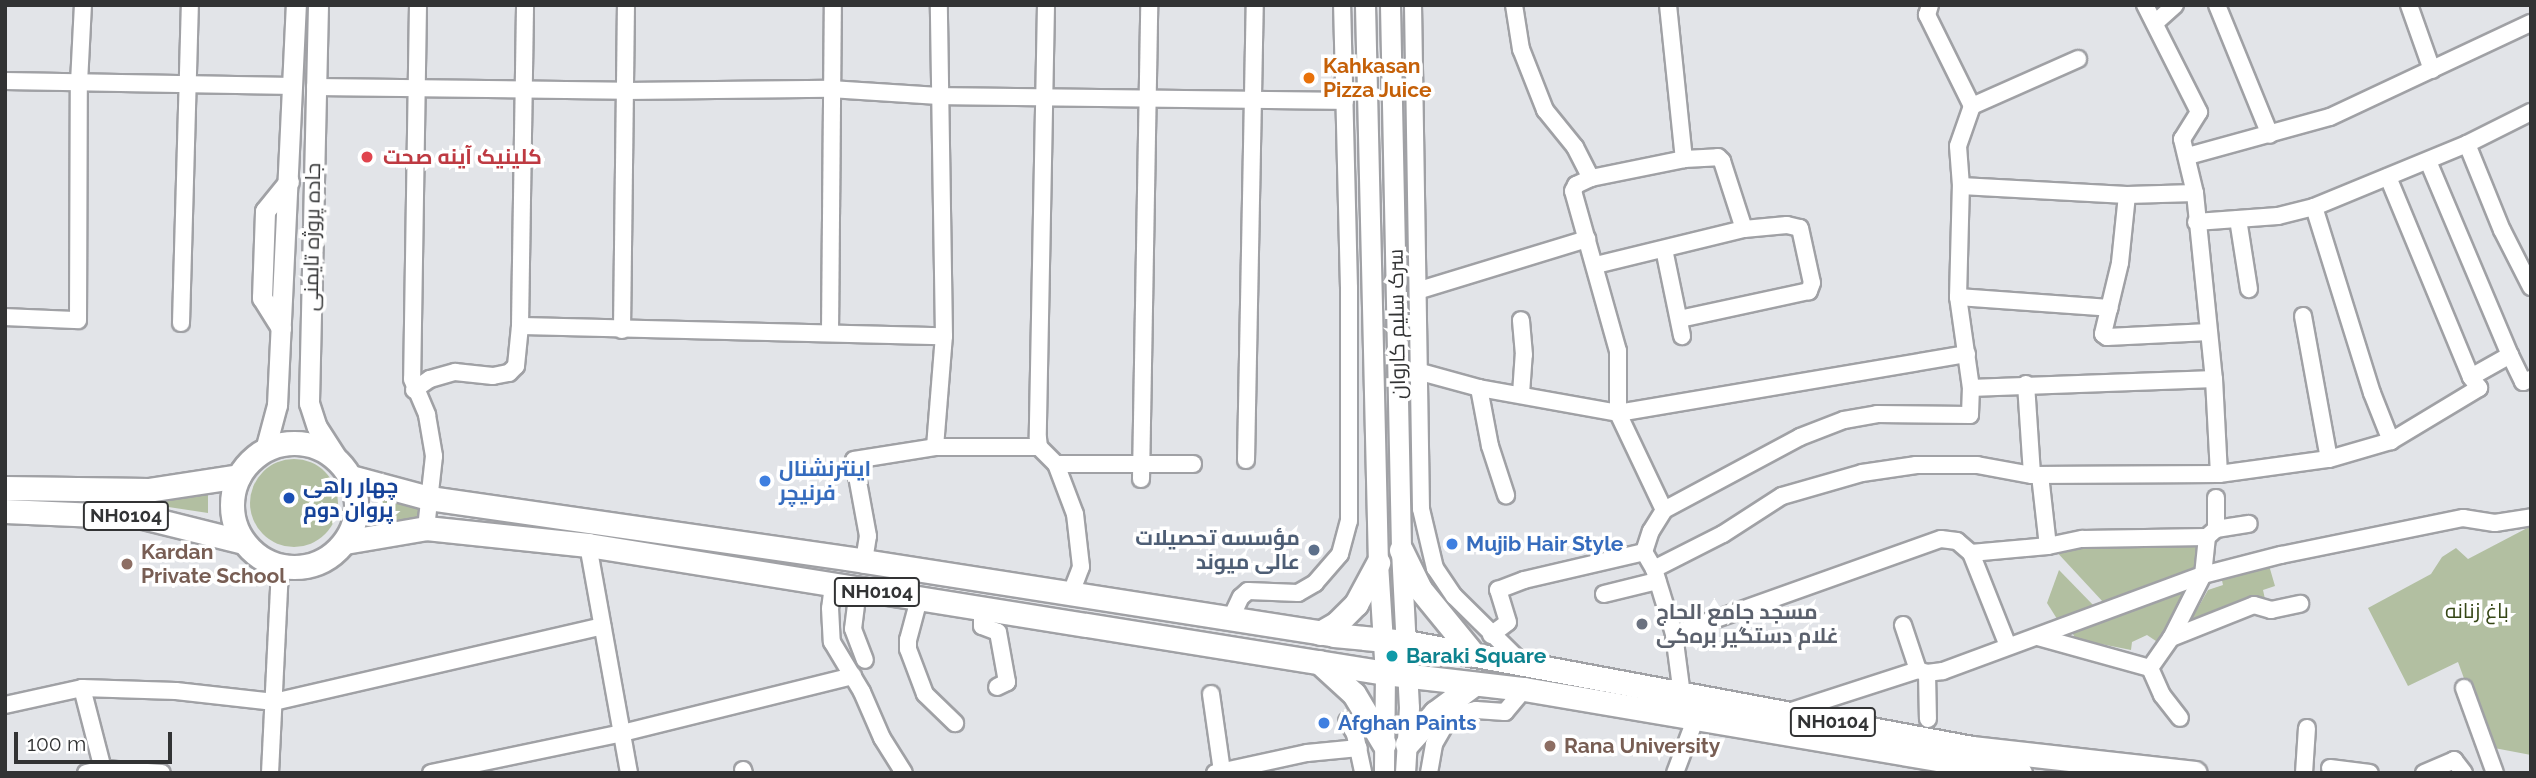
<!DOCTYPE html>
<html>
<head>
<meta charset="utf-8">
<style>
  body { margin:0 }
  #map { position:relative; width:2536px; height:778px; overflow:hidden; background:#e2e4e8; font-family:Raleway,Cairo,sans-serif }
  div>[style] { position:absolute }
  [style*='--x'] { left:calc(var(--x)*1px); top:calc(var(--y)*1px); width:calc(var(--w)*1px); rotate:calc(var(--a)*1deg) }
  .green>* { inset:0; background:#b2bfa1 }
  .round { border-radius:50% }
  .roads { filter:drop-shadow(2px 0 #a0a1a5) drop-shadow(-2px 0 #a0a1a5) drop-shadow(0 2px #a0a1a5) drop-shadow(0 -2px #a0a1a5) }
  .minor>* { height:16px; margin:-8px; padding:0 8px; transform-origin:8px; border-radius:8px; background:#fff }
  .major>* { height:19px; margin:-9.5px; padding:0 9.5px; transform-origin:9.5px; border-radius:9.5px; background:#fff }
  .highway>* { height:23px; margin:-11.5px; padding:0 11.5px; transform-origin:11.5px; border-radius:11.5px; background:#fff }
  .highway>.ring { margin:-11.5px; padding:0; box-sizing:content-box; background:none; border:23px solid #fff; border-radius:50% }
  .dots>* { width:19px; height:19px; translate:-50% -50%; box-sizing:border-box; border:4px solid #fff; border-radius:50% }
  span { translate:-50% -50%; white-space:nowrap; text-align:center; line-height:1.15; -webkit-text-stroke:7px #fff; paint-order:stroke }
  .shield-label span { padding:2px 5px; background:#fff; border:2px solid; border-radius:5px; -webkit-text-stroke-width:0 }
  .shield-label { font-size:19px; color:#323334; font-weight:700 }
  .food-label { font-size:21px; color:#c56008; font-weight:700 }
  .left { translate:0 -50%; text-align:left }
  .health-label { font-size:21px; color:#be3a42; font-weight:700 }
  .street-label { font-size:21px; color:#323334 }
  .shop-label { font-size:21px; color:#366cbe; font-weight:700 }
  .transit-label { font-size:21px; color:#164399; font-weight:700 }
  .service-label { font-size:21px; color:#4e5e75; font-weight:700 }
  .right { translate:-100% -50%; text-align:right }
  .education-label { font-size:21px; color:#785e54; font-weight:700 }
  .park-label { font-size:21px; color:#364716 }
  .worship-label { font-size:21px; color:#5b616d; font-weight:700 }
  .culture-label { font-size:21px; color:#0d838f; font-weight:700 }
  .frame { position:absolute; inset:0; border:7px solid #323334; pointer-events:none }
  .scale { position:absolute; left:14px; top:732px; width:158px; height:32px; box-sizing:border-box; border:4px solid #323334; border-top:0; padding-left:9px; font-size:21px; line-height:24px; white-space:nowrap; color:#323334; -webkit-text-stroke:5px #fff; paint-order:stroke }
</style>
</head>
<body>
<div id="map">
  <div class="green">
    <i class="round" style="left:250px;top:459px;width:88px;height:88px"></i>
    <i style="clip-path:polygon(208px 492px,208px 513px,142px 503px)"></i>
    <i style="clip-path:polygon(379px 499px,424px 510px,424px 518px,377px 522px)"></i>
    <i style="clip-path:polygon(2531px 526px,2531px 755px,2489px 747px,2458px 662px,2408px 686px,2368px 608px,2431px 574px,2442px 557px,2456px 548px,2468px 559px)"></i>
    <i style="clip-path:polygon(2206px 541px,2203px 565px,2104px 603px,2053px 548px)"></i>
    <i style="clip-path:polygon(2268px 562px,2275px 586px,2263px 590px,2265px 599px,2186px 629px,2208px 590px,2223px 585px,2221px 576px)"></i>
    <i style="clip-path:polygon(2059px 570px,2096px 608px,2059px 622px,2047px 603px)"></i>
    <i style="clip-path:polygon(2199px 582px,2170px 635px,2156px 641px,2147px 635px,2132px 642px,2131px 650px,2076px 639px,2071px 631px)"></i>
  </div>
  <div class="roads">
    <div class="minor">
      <i style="--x:418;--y:5;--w:374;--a:90.9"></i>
      <i style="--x:412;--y:379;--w:39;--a:67"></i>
      <i style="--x:427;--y:415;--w:42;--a:80.3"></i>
      <i style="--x:434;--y:456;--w:72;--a:96.3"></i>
      <i style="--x:1046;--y:5;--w:433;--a:91.1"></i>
      <i style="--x:1038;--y:438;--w:9;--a:84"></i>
      <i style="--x:1039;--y:447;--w:24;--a:45"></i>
      <i style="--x:1056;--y:464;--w:53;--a:69.2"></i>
      <i style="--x:1075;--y:514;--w:53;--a:83.5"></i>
      <i style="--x:1081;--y:567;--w:28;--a:111"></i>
      <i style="--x:1413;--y:5;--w:504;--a:89.09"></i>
      <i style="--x:1421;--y:509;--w:61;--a:76.7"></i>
      <i style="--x:1435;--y:568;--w:34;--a:56"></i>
      <i style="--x:1454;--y:596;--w:94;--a:44.6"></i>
      <i style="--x:1514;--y:5;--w:45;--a:81"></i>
      <i style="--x:1521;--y:49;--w:66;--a:68.5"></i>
      <i style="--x:1545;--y:110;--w:48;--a:51"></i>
      <i style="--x:1575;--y:147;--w:35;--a:63"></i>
      <i style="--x:1668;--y:5;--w:155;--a:84.1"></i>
      <i style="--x:2145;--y:5;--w:120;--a:63.2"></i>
      <i style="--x:2199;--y:112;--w:32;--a:122"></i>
      <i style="--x:2182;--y:139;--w:56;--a:76.5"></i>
      <i style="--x:2195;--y:193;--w:187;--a:84.2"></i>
      <i style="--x:2214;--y:379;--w:95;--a:87"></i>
      <i style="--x:2217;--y:5;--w:140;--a:67.8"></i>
      <i style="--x:2409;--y:5;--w:69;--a:70.5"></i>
      <i style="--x:2155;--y:23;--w:27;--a:-42"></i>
      <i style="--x:5;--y:81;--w:289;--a:1"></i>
      <i style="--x:315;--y:87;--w:310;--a:0.7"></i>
      <i style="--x:625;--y:91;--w:205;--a:-0.6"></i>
      <i style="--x:830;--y:89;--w:109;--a:3.7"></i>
      <i style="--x:939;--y:96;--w:406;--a:0.7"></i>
      <i style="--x:1972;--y:106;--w:116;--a:-23.9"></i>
      <i style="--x:2467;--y:144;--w:93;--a:67.9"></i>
      <i style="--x:2502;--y:230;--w:64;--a:63"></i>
      <i style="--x:2188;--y:156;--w:147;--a:-15.4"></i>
      <i style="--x:2330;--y:117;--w:222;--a:-25.1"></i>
      <i style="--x:2428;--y:161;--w:211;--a:67.1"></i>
      <i style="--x:2388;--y:177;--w:217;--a:67.5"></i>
      <i style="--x:1961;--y:186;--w:166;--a:3.1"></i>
      <i style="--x:2127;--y:195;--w:68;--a:-1.7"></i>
      <i style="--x:2127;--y:195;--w:68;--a:95.9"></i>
      <i style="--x:2120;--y:263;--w:73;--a:103.5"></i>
      <i style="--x:2103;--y:334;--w:5;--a:37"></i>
      <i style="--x:2107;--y:337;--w:102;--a:-2.8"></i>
      <i style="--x:2314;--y:207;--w:195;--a:72.7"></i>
      <i style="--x:2372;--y:393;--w:52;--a:68.4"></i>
      <i style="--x:2238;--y:219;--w:71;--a:81.1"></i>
      <i style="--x:2196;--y:222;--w:82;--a:-4.2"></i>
      <i style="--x:2278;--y:216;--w:37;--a:-14"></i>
      <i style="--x:2314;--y:207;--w:165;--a:-22.4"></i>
      <i style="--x:2467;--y:144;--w:72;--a:-26.6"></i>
      <i style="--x:1664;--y:249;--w:89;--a:78.3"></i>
      <i style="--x:1596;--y:265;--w:152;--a:-13.7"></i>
      <i style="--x:1744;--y:229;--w:43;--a:-5.3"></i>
      <i style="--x:1787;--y:225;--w:13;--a:13"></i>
      <i style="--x:1800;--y:228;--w:56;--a:77.7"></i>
      <i style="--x:1812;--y:283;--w:9;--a:111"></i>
      <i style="--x:1809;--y:291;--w:133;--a:167.8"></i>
      <i style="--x:1420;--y:290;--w:175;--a:-17"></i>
      <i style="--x:1958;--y:297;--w:152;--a:4.1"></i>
      <i style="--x:2303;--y:316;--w:145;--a:79.7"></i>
      <i style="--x:5;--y:317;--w:73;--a:2.4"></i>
      <i style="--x:78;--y:320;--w:237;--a:-89.8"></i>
      <i style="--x:79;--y:83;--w:78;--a:-87.1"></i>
      <i style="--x:181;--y:323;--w:318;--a:-88.4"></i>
      <i style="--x:520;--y:326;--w:424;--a:1.4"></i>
      <i style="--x:622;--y:330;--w:325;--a:-89.3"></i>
      <i style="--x:830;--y:333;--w:328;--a:-89.5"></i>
      <i style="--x:1417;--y:371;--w:64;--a:15.3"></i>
      <i style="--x:1479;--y:388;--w:141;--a:10.2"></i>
      <i style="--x:1618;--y:413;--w:354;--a:-9.6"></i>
      <i style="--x:2026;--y:384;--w:91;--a:86.2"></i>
      <i style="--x:1479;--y:388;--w:59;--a:79.3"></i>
      <i style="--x:1490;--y:446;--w:52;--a:71.9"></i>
      <i style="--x:1971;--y:388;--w:243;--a:-2.1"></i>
      <i style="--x:414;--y:390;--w:19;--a:-35"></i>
      <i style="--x:430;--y:379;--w:26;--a:-16"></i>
      <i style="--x:455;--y:372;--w:38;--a:6"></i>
      <i style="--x:493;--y:376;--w:16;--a:-11"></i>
      <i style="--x:509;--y:373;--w:10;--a:-45"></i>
      <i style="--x:516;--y:366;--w:40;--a:-84.3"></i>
      <i style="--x:520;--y:326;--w:321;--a:-89.1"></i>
      <i style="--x:1521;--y:394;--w:39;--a:-86"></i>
      <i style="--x:1524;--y:355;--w:35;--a:-95"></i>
      <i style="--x:935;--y:447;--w:111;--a:-85.4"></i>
      <i style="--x:944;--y:336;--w:331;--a:-90.9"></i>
      <i style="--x:1246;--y:460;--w:455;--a:-88.9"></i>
      <i style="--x:1056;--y:464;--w:137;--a:0"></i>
      <i style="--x:2040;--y:475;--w:71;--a:83.6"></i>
      <i style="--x:1141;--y:479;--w:474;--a:-89"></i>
      <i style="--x:2216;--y:498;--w:31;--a:90"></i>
      <i style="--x:1664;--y:510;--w:154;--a:-28.2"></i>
      <i style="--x:1800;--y:437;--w:47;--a:-21.1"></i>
      <i style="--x:1844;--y:420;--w:34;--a:-10"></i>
      <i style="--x:1877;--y:414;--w:93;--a:0.6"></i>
      <i style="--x:1970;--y:415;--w:27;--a:-88"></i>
      <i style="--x:1971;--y:388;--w:92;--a:-98.1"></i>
      <i style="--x:1958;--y:297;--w:111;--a:-88.5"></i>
      <i style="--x:1961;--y:186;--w:40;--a:-94.3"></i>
      <i style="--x:1958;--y:146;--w:42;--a:-70.7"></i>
      <i style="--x:1972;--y:106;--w:102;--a:-116.3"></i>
      <i style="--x:1927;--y:15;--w:10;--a:-73"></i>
      <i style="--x:588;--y:545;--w:232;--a:79.8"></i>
      <i style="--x:1971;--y:553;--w:100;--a:68.3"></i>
      <i style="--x:864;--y:561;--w:25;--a:-81"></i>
      <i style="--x:868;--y:536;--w:77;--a:-100.4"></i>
      <i style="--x:854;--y:460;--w:82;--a:-9.1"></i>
      <i style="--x:935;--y:447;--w:104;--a:0"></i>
      <i style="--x:1654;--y:569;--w:77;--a:-26.9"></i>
      <i style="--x:1723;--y:534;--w:70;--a:-32.8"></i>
      <i style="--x:1782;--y:496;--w:83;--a:-16"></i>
      <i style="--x:1862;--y:473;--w:55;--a:-8.4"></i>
      <i style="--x:1916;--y:465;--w:61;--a:0"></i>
      <i style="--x:1977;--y:465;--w:56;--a:10.3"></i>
      <i style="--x:2032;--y:475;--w:187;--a:-0.3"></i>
      <i style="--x:2219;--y:474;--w:111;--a:-7.8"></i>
      <i style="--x:2329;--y:459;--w:65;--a:-16.2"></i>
      <i style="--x:2391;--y:441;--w:103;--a:-31.1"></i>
      <i style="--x:2479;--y:388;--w:14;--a:-126"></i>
      <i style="--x:2471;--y:377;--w:45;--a:-29.4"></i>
      <i style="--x:2510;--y:355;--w:30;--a:64"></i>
      <i style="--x:2523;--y:382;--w:9;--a:-21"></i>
      <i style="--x:833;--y:585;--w:23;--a:97"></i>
      <i style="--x:830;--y:608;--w:34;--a:87"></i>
      <i style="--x:832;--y:642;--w:58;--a:59"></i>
      <i style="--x:862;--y:692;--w:50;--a:66.5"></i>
      <i style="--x:882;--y:738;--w:41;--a:57.8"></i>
      <i style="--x:858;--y:589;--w:40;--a:97.1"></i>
      <i style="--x:853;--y:629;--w:33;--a:69"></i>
      <i style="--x:1604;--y:594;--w:55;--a:-13.8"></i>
      <i style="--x:919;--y:599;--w:42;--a:105"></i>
      <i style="--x:908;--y:640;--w:9;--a:90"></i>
      <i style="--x:908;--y:649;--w:48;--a:69.3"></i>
      <i style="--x:925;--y:694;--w:42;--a:44"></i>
      <i style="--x:982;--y:609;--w:17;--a:90"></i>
      <i style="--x:982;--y:626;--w:17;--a:21"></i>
      <i style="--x:998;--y:632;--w:51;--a:79.8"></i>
      <i style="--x:1007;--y:682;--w:11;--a:153"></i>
      <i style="--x:1231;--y:618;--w:23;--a:-65"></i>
      <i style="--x:1241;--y:597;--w:9;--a:-41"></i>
      <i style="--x:1248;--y:591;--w:50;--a:2.3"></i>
      <i style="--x:1298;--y:593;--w:20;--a:-30"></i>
      <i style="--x:1315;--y:583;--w:38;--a:-49"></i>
      <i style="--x:1340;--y:554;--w:34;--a:-75"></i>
      <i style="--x:1349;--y:521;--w:233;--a:-90"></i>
      <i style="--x:1349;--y:288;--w:283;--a:-91.4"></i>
      <i style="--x:1903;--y:625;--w:47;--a:71.6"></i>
      <i style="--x:1674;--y:634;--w:283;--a:-19.6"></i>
      <i style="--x:1941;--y:539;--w:16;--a:7"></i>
      <i style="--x:1957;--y:541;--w:18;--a:41"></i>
      <i style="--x:1971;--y:553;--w:77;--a:-5.2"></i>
      <i style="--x:2048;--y:546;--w:35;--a:-12"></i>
      <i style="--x:2082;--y:539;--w:125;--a:-0.9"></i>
      <i style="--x:2207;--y:537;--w:12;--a:-42"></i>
      <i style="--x:2216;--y:529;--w:33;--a:-9"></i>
      <i style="--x:1491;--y:635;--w:21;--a:-37"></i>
      <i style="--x:1508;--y:622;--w:34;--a:-107"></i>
      <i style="--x:1498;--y:590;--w:28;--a:-21"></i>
      <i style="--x:1524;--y:580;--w:123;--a:-13.1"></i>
      <i style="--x:2038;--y:637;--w:116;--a:15.5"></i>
      <i style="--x:2171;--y:638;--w:89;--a:-21.7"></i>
      <i style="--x:2254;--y:605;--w:18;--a:16"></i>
      <i style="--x:2271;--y:610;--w:30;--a:-12"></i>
      <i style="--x:2150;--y:668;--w:37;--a:-55"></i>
      <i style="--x:2171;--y:638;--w:71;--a:-63.1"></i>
      <i style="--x:2203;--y:575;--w:38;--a:-84"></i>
      <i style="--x:2150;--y:668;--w:30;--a:66"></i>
      <i style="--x:2162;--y:695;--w:29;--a:52"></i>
      <i style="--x:1927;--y:673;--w:46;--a:88.8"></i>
      <i style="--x:82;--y:688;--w:88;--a:75.5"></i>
      <i style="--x:2464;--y:688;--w:90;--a:70"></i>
      <i style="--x:1211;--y:694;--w:78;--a:81.9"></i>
      <i style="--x:1682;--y:695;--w:62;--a:-97.5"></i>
      <i style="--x:1674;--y:634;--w:68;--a:-107.1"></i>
      <i style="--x:1654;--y:569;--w:20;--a:-120"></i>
      <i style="--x:1644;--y:552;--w:22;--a:-72"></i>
      <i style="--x:1651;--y:531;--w:25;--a:-58"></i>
      <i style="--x:1664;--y:510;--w:107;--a:-115.4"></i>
      <i style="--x:1618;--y:413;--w:62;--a:-90"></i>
      <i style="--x:1618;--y:351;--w:166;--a:-105.7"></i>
      <i style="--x:1573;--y:191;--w:7;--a:-63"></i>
      <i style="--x:1576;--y:185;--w:17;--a:-25"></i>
      <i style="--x:1591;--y:178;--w:95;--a:-11.5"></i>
      <i style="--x:1684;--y:159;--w:34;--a:-3"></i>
      <i style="--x:1718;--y:157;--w:6;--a:45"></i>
      <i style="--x:1722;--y:161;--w:71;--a:72.1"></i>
      <i style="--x:5;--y:705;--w:79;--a:-12.4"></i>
      <i style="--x:82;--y:688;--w:94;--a:1.8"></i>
      <i style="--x:176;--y:691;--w:99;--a:6.4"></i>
      <i style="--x:274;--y:702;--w:337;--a:-13"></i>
      <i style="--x:1788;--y:712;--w:137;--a:-17.9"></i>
      <i style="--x:1918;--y:670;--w:9;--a:18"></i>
      <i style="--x:1927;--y:673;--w:16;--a:-7"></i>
      <i style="--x:1943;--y:671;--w:277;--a:-20.3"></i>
      <i style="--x:2203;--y:575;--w:81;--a:-14.4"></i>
      <i style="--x:2281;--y:555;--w:186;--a:-11.5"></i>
      <i style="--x:2463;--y:518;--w:32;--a:9"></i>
      <i style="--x:2495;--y:523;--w:36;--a:-9"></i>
      <i style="--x:1347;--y:721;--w:15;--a:58"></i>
      <i style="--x:1355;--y:734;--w:40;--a:78"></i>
      <i style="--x:2330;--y:768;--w:40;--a:7.1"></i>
      <i style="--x:743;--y:770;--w:3;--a:72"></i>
      <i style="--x:86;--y:773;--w:17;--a:-13"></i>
      <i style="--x:103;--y:769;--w:59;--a:3.9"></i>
      <i style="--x:270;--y:773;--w:206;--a:-87.2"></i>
      <i style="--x:431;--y:773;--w:195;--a:-11.8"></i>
      <i style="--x:622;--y:733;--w:238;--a:-13.9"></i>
      <i style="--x:1215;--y:773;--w:94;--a:-12.3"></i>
      <i style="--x:1307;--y:753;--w:52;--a:-5.5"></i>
      <i style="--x:1429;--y:773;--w:29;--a:-80"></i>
      <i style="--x:1434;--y:744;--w:28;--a:-60"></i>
      <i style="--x:1448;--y:720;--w:11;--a:-34"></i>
      <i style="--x:1457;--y:714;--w:19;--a:-12"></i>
      <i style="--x:1476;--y:710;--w:29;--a:4"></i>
      <i style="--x:1505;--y:712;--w:30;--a:-50"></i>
      <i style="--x:1675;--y:773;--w:57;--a:-69.3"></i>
      <i style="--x:2304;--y:773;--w:45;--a:-86.2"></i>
      <i style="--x:2424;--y:773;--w:33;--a:-23"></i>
      <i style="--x:2454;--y:760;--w:16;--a:52"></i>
    </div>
    <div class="major">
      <i style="--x:318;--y:5;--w:398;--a:91.3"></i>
      <i style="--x:309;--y:403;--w:25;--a:72"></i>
      <i style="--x:317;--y:427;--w:40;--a:57.1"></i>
      <i style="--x:1365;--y:5;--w:558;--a:88.67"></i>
      <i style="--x:1378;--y:563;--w:110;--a:86.4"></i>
      <i style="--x:1385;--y:673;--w:100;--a:90.6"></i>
      <i style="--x:1390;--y:5;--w:545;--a:88.84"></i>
      <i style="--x:1401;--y:550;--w:157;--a:87.1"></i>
      <i style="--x:1409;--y:707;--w:66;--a:93.5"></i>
      <i style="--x:281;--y:328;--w:36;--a:-122"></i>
      <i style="--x:262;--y:298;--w:87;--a:-88"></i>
      <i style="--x:265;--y:211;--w:38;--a:-51"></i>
      <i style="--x:265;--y:450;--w:47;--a:-75.1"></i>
      <i style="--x:277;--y:405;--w:400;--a:-87.3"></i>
    </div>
    <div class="highway">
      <i class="ring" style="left:232px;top:443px;width:101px;height:101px"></i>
      <i style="--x:351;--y:477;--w:81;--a:15.1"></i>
      <i style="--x:429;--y:498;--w:440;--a:8.2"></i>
      <i style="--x:864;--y:561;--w:476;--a:8.9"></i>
      <i style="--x:1334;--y:635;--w:72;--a:5.6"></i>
      <i style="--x:1406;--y:642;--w:576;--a:10.61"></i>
      <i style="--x:1972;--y:748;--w:224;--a:6.4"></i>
      <i style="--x:5;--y:488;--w:143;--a:0.8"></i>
      <i style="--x:148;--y:490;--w:92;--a:-8.7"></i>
      <i style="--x:5;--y:511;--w:138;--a:2.5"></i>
      <i style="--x:143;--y:517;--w:103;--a:14"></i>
      <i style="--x:345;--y:542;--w:82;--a:-9.8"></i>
      <i style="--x:426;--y:528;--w:163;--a:6"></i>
      <i style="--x:588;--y:545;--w:807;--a:9.12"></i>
      <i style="--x:1385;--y:673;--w:140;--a:6.6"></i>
      <i style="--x:1524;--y:689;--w:503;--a:9.61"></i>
      <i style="--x:1401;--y:550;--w:43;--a:64"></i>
      <i style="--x:1420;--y:589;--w:84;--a:50.8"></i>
      <i style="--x:1320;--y:633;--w:20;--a:-30"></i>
      <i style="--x:1337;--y:623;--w:27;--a:-45"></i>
      <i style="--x:1356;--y:604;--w:47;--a:-61.8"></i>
      <i style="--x:1319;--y:662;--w:47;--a:42.4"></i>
      <i style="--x:1354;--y:694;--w:58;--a:59"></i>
      <i style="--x:1407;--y:744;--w:42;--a:-47.9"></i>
      <i style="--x:1435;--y:713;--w:49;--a:-36.6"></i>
    </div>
  </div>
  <div class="dots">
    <i style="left:1309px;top:78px;background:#e8710a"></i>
    <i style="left:367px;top:157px;background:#e0444e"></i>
    <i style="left:765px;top:481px;background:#3f7fe0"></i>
    <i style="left:289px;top:498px;background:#1a4fb4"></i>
    <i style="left:1452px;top:544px;background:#3f7fe0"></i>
    <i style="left:1314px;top:550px;background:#5c6f8a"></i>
    <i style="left:127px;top:564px;background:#8d6e63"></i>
    <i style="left:1642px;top:624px;background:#6b7280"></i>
    <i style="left:1392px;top:656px;background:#0f9aa8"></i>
    <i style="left:1324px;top:723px;background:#3f7fe0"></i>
    <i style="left:1550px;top:746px;background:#8d6e63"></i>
  </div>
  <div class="shield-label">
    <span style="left:126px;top:516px">NH0104</span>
    <span style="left:877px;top:592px">NH0104</span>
    <span style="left:1833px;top:722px">NH0104</span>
  </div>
  <div class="food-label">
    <span class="left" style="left:1323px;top:78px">Kahkasan<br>Pizza Juice</span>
  </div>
  <div class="health-label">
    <span class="left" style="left:383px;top:157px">کلینیک آینه صحت</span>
  </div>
  <div class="street-label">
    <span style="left:312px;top:237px;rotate:-89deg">جاده پروژه تایمنی</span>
    <span style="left:1397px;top:324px;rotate:-91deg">سرک سلیم کاروان</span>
  </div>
  <div class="shop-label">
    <span class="left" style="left:779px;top:481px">اینترنشنال<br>فرنیچر</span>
    <span class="left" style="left:1466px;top:544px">Mujib Hair Style</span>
    <span class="left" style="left:1338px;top:723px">Afghan Paints</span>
  </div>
  <div class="transit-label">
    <span class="left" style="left:303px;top:498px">چهار راهی<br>پروان دوم</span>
  </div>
  <div class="service-label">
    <span class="right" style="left:1300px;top:550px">مؤسسه تحصیلات<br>عالی میوند</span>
  </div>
  <div class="education-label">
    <span class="left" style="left:141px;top:564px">Kardan<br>Private School</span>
    <span class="left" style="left:1564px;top:746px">Rana University</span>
  </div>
  <div class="park-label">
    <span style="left:2477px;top:611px">باغ زنانه</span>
  </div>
  <div class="worship-label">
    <span class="left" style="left:1656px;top:624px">مسجد جامع الحاج<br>غلام دستگیر بره‌کی</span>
  </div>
  <div class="culture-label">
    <span class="left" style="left:1406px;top:656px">Baraki Square</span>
  </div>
  <div class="frame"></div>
  <div class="scale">100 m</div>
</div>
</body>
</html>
